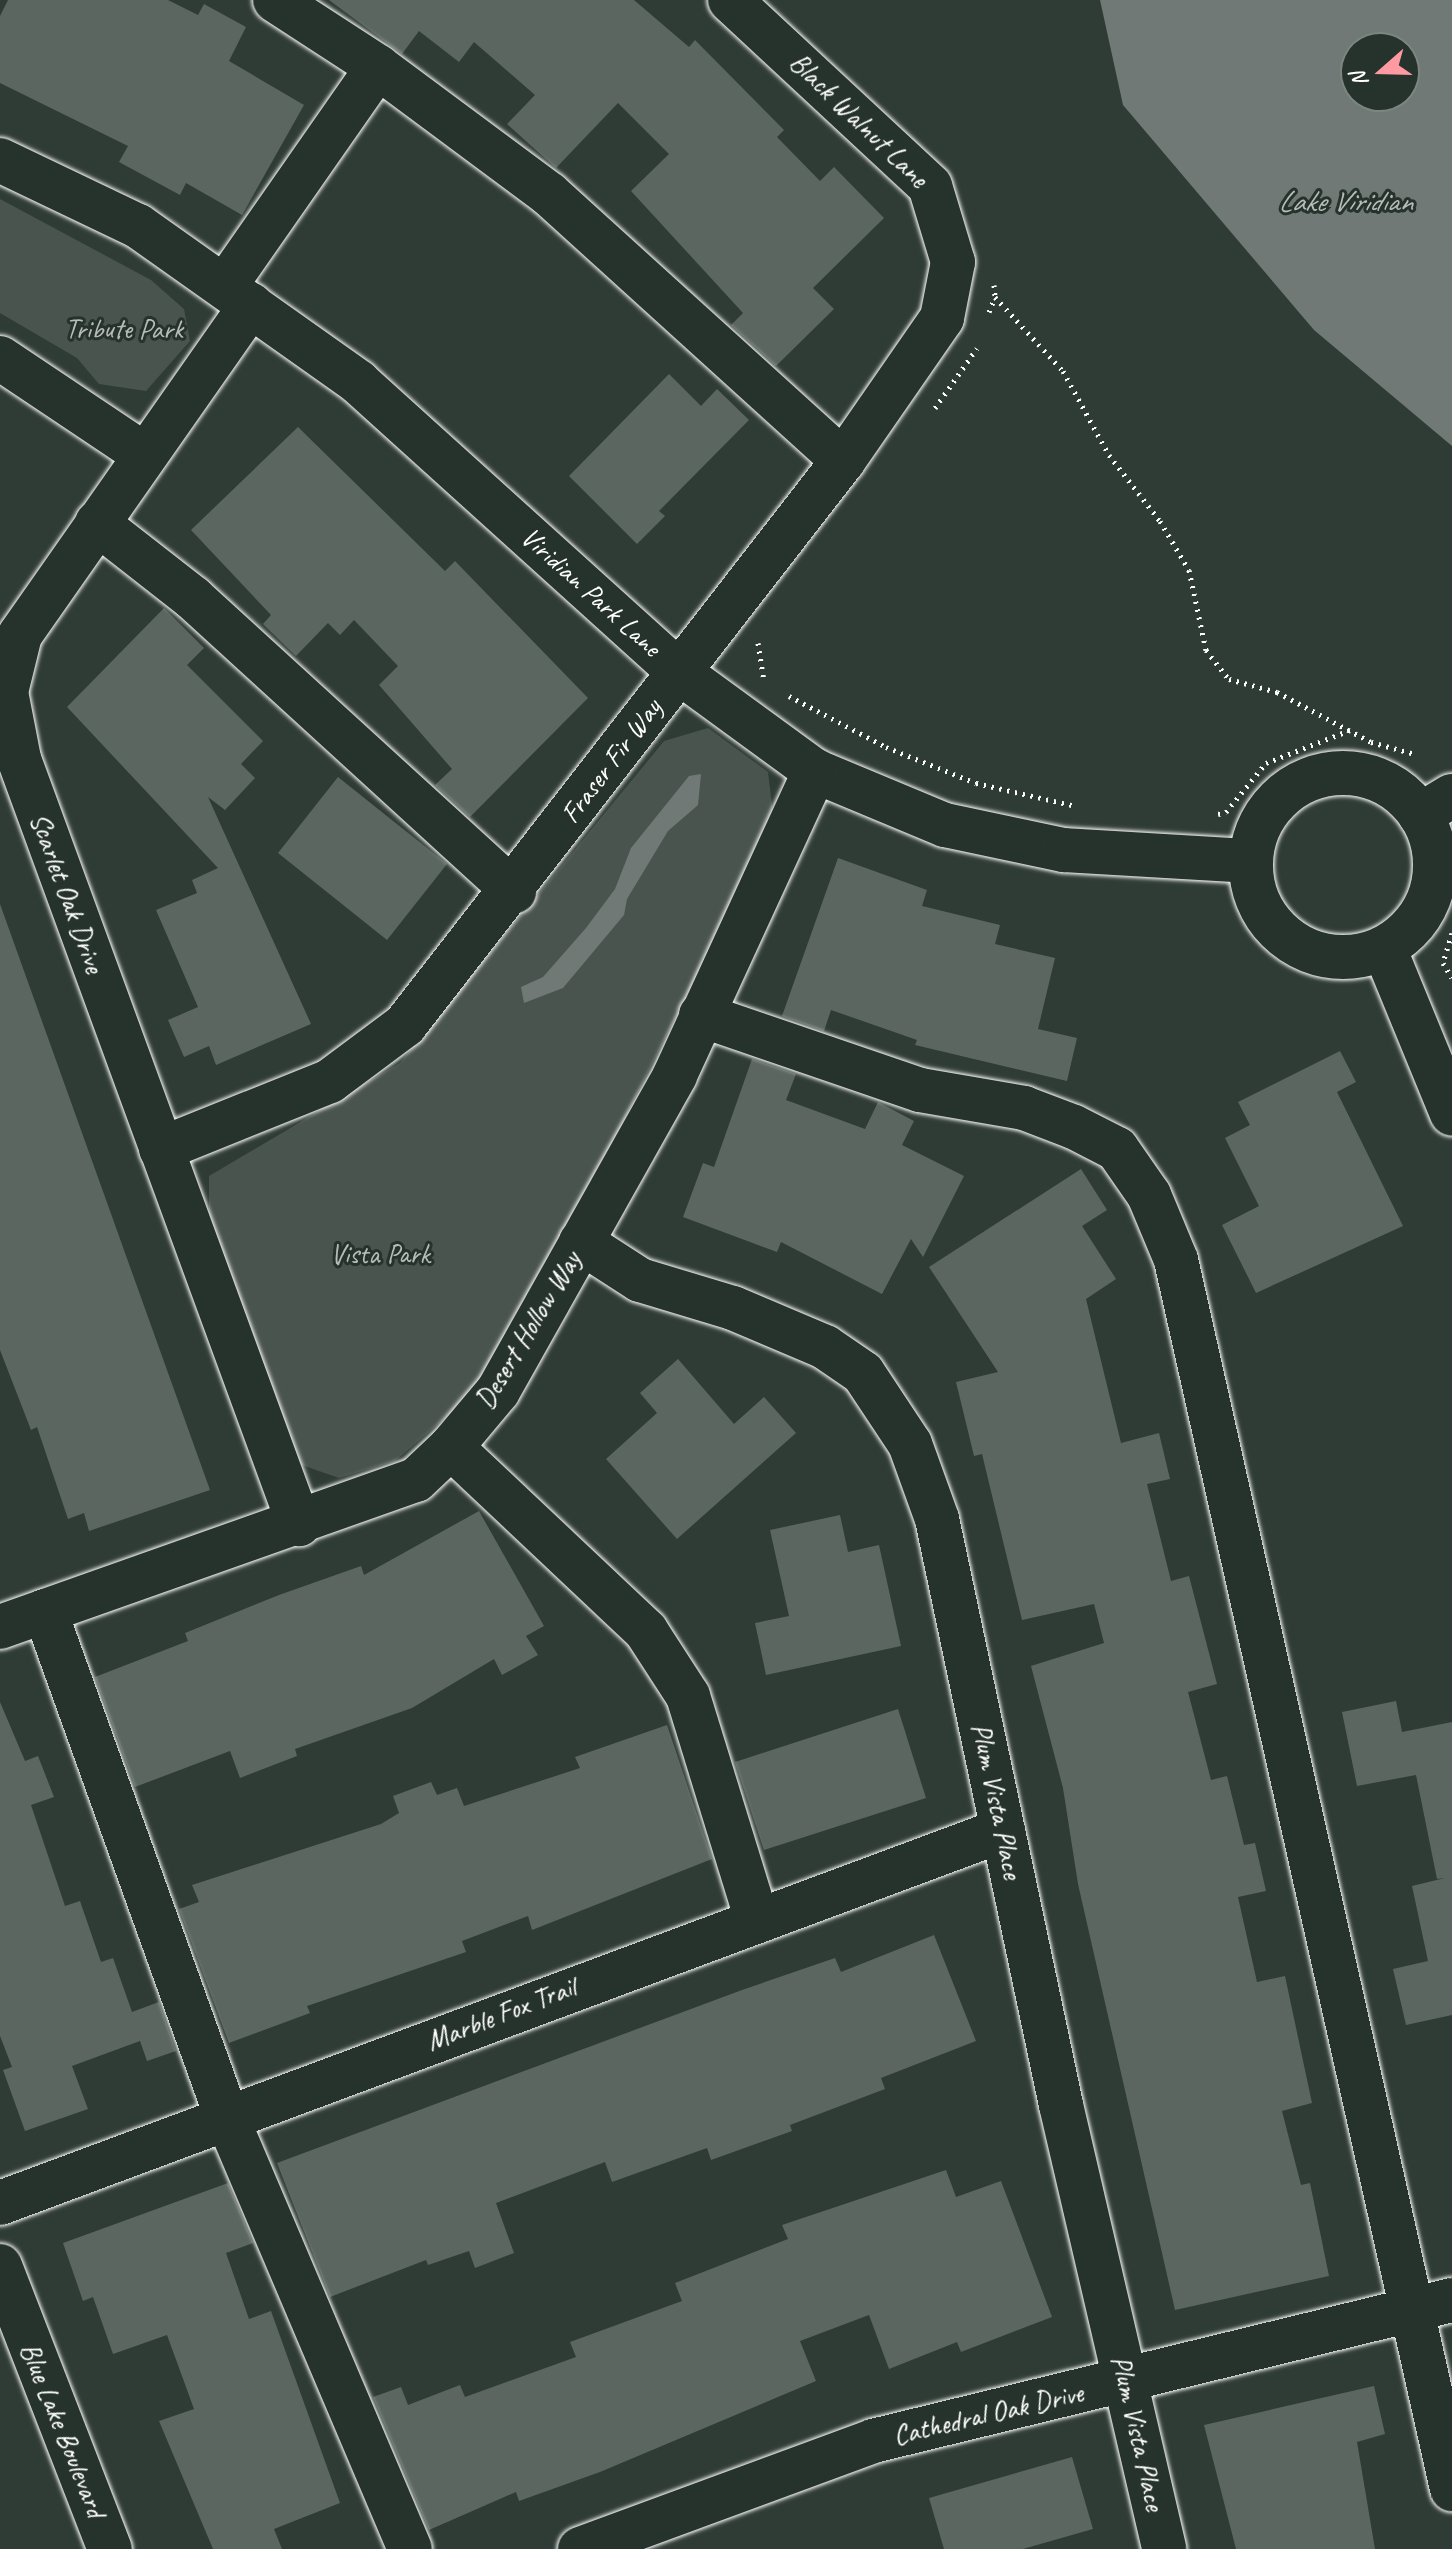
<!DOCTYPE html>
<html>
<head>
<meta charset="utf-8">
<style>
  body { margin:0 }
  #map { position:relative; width:1452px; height:2549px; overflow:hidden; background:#2f3b35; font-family:Caveat,sans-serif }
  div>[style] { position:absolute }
  .green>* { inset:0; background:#4a544f }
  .water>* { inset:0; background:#707975 }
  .building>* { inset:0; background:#5b6661 }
  .path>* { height:5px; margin-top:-2.5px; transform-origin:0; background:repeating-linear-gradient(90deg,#fff 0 2px,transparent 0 8px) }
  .roads { filter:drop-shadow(0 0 2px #fff) drop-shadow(0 0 2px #fff) }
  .minor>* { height:44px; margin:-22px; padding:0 22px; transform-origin:22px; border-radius:22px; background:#26332d }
  .minor>.ring { margin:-22px; padding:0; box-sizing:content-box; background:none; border:44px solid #26332d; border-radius:50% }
  span { translate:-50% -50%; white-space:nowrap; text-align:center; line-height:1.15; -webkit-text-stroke:6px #26332d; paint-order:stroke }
  .street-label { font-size:28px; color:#fff }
  .park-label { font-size:28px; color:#b7bbb9 }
  .water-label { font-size:30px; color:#b8bcba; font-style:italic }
  .north { position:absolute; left:1340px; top:32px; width:80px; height:80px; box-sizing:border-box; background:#26332d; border:2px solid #7d8581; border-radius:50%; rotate:250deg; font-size:22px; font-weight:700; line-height:32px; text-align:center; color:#fff }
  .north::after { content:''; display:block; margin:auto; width:28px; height:36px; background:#ff9aa2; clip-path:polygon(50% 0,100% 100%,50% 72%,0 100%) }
</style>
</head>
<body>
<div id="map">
  <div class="green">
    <i style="clip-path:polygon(0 199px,151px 280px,184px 309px,190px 341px,146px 391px,99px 384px,77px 358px,0 313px)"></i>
    <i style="clip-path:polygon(708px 728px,768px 772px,774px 822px,536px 1294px,475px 1392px,395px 1461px,339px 1478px,296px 1463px,209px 1244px,209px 1176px,400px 1063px,664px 741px)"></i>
  </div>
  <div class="water">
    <i style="clip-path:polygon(evenodd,1100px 0,1452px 0,1452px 446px,1314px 330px,1123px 105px,1100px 0,1404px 48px,1404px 96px,1356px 96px,1356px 48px,1404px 48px)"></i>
    <i style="clip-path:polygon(701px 774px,698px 805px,668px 831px,627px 899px,624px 915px,563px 988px,524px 1003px,521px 987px,543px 977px,586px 928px,615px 889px,631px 848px,689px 776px)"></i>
  </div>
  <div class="building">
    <i style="clip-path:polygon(8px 0,168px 0,198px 15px,204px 4px,246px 27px,229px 61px,304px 105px,242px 215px,186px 183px,180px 195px,119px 162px,128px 146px,0 83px,0 16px)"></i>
    <i style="clip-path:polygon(329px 0,634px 0,689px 47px,695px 40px,784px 130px,777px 137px,820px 181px,834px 167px,884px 218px,813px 288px,834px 309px,776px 366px,731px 325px,743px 313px,631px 191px,669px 154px,618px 103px,556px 168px,507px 124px,535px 95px,474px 42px,459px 62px,419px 31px,402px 54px)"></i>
    <i style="clip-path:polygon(669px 374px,701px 406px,717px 389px,749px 420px,659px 511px,665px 516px,637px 544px,569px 476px)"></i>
    <i style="clip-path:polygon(298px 427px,445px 571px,455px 561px,588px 698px,470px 817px,435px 785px,452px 769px,379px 685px,398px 666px,354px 620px,340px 635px,328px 623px,296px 656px,263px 624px,271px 615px,191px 530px)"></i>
    <i style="clip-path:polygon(164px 608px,204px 648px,187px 665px,263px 741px,241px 764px,255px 778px,225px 810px,208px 797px,311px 1024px,216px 1065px,209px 1046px,184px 1057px,168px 1020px,198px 1007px,156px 910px,197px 893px,192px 880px,218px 868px,67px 707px)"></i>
    <i style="clip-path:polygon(338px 777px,447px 864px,387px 940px,278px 853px)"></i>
    <i style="clip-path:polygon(838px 858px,927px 890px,922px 906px,1000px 925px,995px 944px,1055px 958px,1038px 1029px,1077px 1038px,1067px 1081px,915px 1045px,917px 1040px,831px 1010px,824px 1031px,782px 1016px)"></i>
    <i style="clip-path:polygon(0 904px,210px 1490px,89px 1531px,84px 1513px,68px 1519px,37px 1427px,31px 1430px,0 1350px)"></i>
    <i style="clip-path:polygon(1340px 1051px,1356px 1082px,1337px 1092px,1403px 1226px,1256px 1293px,1222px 1225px,1259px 1206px,1225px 1138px,1250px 1125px,1238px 1102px)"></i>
    <i style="clip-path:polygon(752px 1059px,796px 1074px,786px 1100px,865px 1129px,878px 1102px,914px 1121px,902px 1145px,964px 1176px,923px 1257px,911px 1239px,882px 1294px,781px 1242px,777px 1252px,683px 1217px,703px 1163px,714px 1167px)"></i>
    <i style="clip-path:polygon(1081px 1169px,1107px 1210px,1082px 1226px,1116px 1279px,1086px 1299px,1121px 1443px,1159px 1433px,1170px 1479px,1147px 1484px,1171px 1581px,1189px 1576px,1217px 1684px,1188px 1692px,1211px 1780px,1227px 1776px,1244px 1845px,1255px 1843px,1266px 1891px,1238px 1897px,1257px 1982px,1285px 1976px,1312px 2103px,1282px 2111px,1301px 2185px,1310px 2183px,1329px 2276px,1175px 2310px,1078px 1884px,1063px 1788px,1031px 1666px,1104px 1643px,1094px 1604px,1022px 1620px,982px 1454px,974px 1456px,956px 1382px,998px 1372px,929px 1267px)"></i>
    <i style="clip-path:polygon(678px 1359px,734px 1424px,764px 1397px,796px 1433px,677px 1539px,606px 1459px,657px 1413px,640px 1393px)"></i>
    <i style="clip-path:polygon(479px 1511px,544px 1626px,526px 1636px,538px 1655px,502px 1675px,494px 1659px,412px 1708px,295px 1749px,297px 1756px,240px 1778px,230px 1751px,135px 1787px,95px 1677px,188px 1641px,185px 1633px,279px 1595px,361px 1566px,364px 1575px)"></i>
    <i style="clip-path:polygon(840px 1515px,848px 1552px,879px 1545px,901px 1646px,766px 1675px,755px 1623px,789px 1616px,770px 1530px)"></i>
    <i style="clip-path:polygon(1396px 1701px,1402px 1732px,1452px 1722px,1452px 2015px,1406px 2025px,1393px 1969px,1428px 1961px,1412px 1886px,1445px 1878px,1437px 1879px,1416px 1775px,1357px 1786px,1342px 1712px)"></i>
    <i style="clip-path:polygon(0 1702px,25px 1761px,38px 1756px,54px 1797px,31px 1805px,65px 1906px,80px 1901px,101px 1962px,113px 1958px,132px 2012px,159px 2002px,176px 2051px,147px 2061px,140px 2041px,72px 2066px,88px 2109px,25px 2131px,3px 2070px,12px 2067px,0 2036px)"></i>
    <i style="clip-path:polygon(898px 1709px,926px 1798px,764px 1850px,735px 1762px)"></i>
    <i style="clip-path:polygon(667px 1725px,712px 1859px,532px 1930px,528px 1916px,462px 1941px,466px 1952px,307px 2006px,310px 2013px,229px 2043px,179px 1909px,199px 1902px,192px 1885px,381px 1824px,399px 1813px,393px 1796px,431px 1782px,437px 1795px,457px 1788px,464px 1806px,580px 1768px,575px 1757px)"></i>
    <i style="clip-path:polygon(934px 1935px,976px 2041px,881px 2078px,885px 2089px,790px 2125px,792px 2131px,711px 2160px,707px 2148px,612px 2182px,605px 2162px,496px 2203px,514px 2253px,475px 2268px,469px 2251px,428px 2265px,426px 2260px,330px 2297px,277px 2163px,742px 1990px,835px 1958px,841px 1972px)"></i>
    <i style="clip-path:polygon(946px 2170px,956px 2197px,1001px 2181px,1052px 2317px,961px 2352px,957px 2342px,889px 2369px,869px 2315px,800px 2341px,816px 2381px,600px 2472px,519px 2501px,516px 2492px,429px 2530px,373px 2397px,401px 2387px,408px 2405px,460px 2385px,465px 2397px,576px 2357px,570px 2342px,682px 2301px,675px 2283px,788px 2239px,782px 2225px)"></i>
    <i style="clip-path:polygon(228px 2183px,253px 2243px,226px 2253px,249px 2319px,271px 2311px,340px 2503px,274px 2529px,282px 2549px,213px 2549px,159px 2421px,194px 2409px,167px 2335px,113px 2354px,93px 2297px,83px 2301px,63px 2243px)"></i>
    <i style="clip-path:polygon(1374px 2386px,1385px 2434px,1357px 2442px,1375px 2549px,1236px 2549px,1204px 2425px)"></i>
    <i style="clip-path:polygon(1072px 2457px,1093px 2529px,1023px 2549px,944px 2549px,929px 2498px)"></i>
  </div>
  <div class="path">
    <i style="left:994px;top:285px;width:12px;rotate:85deg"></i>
    <i style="left:995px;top:297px;width:100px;rotate:47.4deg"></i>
    <i style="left:1063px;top:371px;width:96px;rotate:61.3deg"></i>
    <i style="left:1109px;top:455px;width:83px;rotate:52.3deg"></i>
    <i style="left:1160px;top:521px;width:57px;rotate:59.4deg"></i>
    <i style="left:1189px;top:570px;width:82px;rotate:78deg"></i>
    <i style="left:1206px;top:650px;width:37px;rotate:52deg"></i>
    <i style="left:1229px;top:679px;width:50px;rotate:15.2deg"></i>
    <i style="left:1277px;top:692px;width:106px;rotate:28deg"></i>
    <i style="left:1371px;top:742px;width:46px;rotate:15.3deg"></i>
    <i style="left:989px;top:312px;width:16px;rotate:-68deg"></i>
    <i style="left:935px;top:408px;width:73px;rotate:-55deg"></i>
    <i style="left:758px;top:643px;width:36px;rotate:81deg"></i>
    <i style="left:789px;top:696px;width:110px;rotate:27.7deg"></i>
    <i style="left:886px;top:747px;width:97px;rotate:21.8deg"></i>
    <i style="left:976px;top:783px;width:103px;rotate:13deg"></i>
    <i style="left:1218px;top:814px;width:8px;rotate:-14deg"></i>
    <i style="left:1226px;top:812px;width:63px;rotate:-50.8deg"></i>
    <i style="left:1266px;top:763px;width:90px;rotate:-21.4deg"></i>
    <i style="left:1452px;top:933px;width:31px;rotate:107deg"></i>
    <i style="left:1443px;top:963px;width:17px;rotate:59deg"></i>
  </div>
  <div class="roads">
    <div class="minor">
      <i style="left:275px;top:0;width:123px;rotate:33deg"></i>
      <i style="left:378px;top:67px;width:213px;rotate:36.6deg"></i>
      <i style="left:549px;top:194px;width:397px;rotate:42.2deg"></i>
      <i style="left:0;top:160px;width:153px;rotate:25.6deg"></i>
      <i style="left:138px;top:226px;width:270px;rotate:35.3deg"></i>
      <i style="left:358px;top:382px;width:433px;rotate:42.1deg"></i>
      <i style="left:679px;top:672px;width:168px;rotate:36.1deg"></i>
      <i style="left:815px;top:771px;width:141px;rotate:22.6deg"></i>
      <i style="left:945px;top:825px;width:122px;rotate:11.9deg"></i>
      <i style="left:1064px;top:850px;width:187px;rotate:3.4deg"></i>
      <i style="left:225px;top:286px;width:267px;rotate:-55.1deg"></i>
      <i style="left:251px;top:305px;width:403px;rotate:125deg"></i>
      <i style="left:20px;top:635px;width:59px;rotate:103.8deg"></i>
      <i style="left:6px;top:692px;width:68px;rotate:79deg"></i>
      <i style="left:19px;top:759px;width:815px;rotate:69.9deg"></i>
      <i style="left:0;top:358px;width:174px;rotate:33.8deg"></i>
      <i style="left:97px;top:523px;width:122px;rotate:38deg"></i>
      <i style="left:193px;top:598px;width:435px;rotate:42.4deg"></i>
      <i class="ring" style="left:1251px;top:773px;width:140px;height:140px"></i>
      <i style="left:1420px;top:815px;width:37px;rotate:-31deg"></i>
      <i style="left:1384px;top:948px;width:179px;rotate:67.7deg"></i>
      <i style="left:701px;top:1015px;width:231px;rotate:18.9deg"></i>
      <i style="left:920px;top:1090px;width:106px;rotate:9.8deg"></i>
      <i style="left:1024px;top:1108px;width:53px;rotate:20.8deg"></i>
      <i style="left:1074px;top:1127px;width:48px;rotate:27.1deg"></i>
      <i style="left:1117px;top:1149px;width:56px;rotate:55.2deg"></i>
      <i style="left:1149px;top:1195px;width:70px;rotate:67.4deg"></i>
      <i style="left:1176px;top:1260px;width:1260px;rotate:77.34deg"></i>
      <i style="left:161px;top:1149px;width:182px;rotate:-21.9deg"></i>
      <i style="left:330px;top:1081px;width:94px;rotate:-36.7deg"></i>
      <i style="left:405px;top:1025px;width:714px;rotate:-52.17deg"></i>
      <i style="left:843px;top:461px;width:174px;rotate:-55.3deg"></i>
      <i style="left:942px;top:318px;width:57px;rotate:-78.9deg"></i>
      <i style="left:953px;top:262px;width:79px;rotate:-106.8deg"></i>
      <i style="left:930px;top:186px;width:273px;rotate:-137.1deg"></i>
      <i style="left:581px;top:1242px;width:70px;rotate:32.8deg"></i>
      <i style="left:640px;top:1280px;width:97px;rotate:16.8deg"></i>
      <i style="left:733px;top:1308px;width:100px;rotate:23deg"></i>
      <i style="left:825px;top:1347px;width:46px;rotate:34.4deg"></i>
      <i style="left:863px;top:1373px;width:85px;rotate:56.5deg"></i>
      <i style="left:910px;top:1444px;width:80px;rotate:70.2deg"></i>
      <i style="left:937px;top:1519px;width:599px;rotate:78.05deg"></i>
      <i style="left:1061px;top:2105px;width:456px;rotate:76.9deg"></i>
      <i style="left:451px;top:1447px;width:268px;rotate:43.3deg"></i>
      <i style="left:646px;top:1631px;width:77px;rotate:57.1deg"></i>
      <i style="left:688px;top:1696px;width:231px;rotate:72.9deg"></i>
      <i style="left:45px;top:1611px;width:539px;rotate:70.25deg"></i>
      <i style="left:227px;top:2118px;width:468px;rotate:67deg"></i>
      <i style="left:0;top:1627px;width:441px;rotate:-19.5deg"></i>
      <i style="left:416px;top:1480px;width:48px;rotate:-43.3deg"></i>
      <i style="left:451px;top:1447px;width:73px;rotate:-50deg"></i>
      <i style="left:498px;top:1391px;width:362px;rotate:-60.7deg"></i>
      <i style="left:675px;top:1075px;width:335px;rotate:-65.3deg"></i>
      <i style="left:0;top:2203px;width:1070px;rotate:-20.4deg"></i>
      <i style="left:0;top:2266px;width:304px;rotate:68.8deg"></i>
      <i style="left:580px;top:2549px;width:312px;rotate:-20.2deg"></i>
      <i style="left:873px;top:2441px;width:596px;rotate:-13.69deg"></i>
    </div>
  </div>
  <div class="street-label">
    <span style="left:859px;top:120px;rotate:44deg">Black Walnut Lane</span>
    <span style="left:591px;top:592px;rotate:42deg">Viridian Park Lane</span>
    <span style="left:611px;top:761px;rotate:-53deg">Fraser Fir Way</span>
    <span style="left:67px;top:893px;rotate:70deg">Scarlet Oak Drive</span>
    <span style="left:528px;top:1330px;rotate:-59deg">Desert Hollow Way</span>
    <span style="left:997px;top:1801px;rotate:78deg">Plum Vista Place</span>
    <span style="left:501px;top:2014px;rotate:-21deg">Marble Fox Trail</span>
    <span style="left:988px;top:2414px;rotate:-13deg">Cathedral Oak Drive</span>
    <span style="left:63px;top:2430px;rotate:68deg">Blue Lake Boulevard</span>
    <span style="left:1138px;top:2433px;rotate:77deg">Plum Vista Place</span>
  </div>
  <div class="park-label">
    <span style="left:124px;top:329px">Tribute Park</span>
    <span style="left:380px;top:1254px">Vista Park</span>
  </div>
  <div class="water-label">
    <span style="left:1345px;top:201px">Lake Viridian</span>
  </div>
  <div class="north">N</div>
</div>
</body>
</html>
